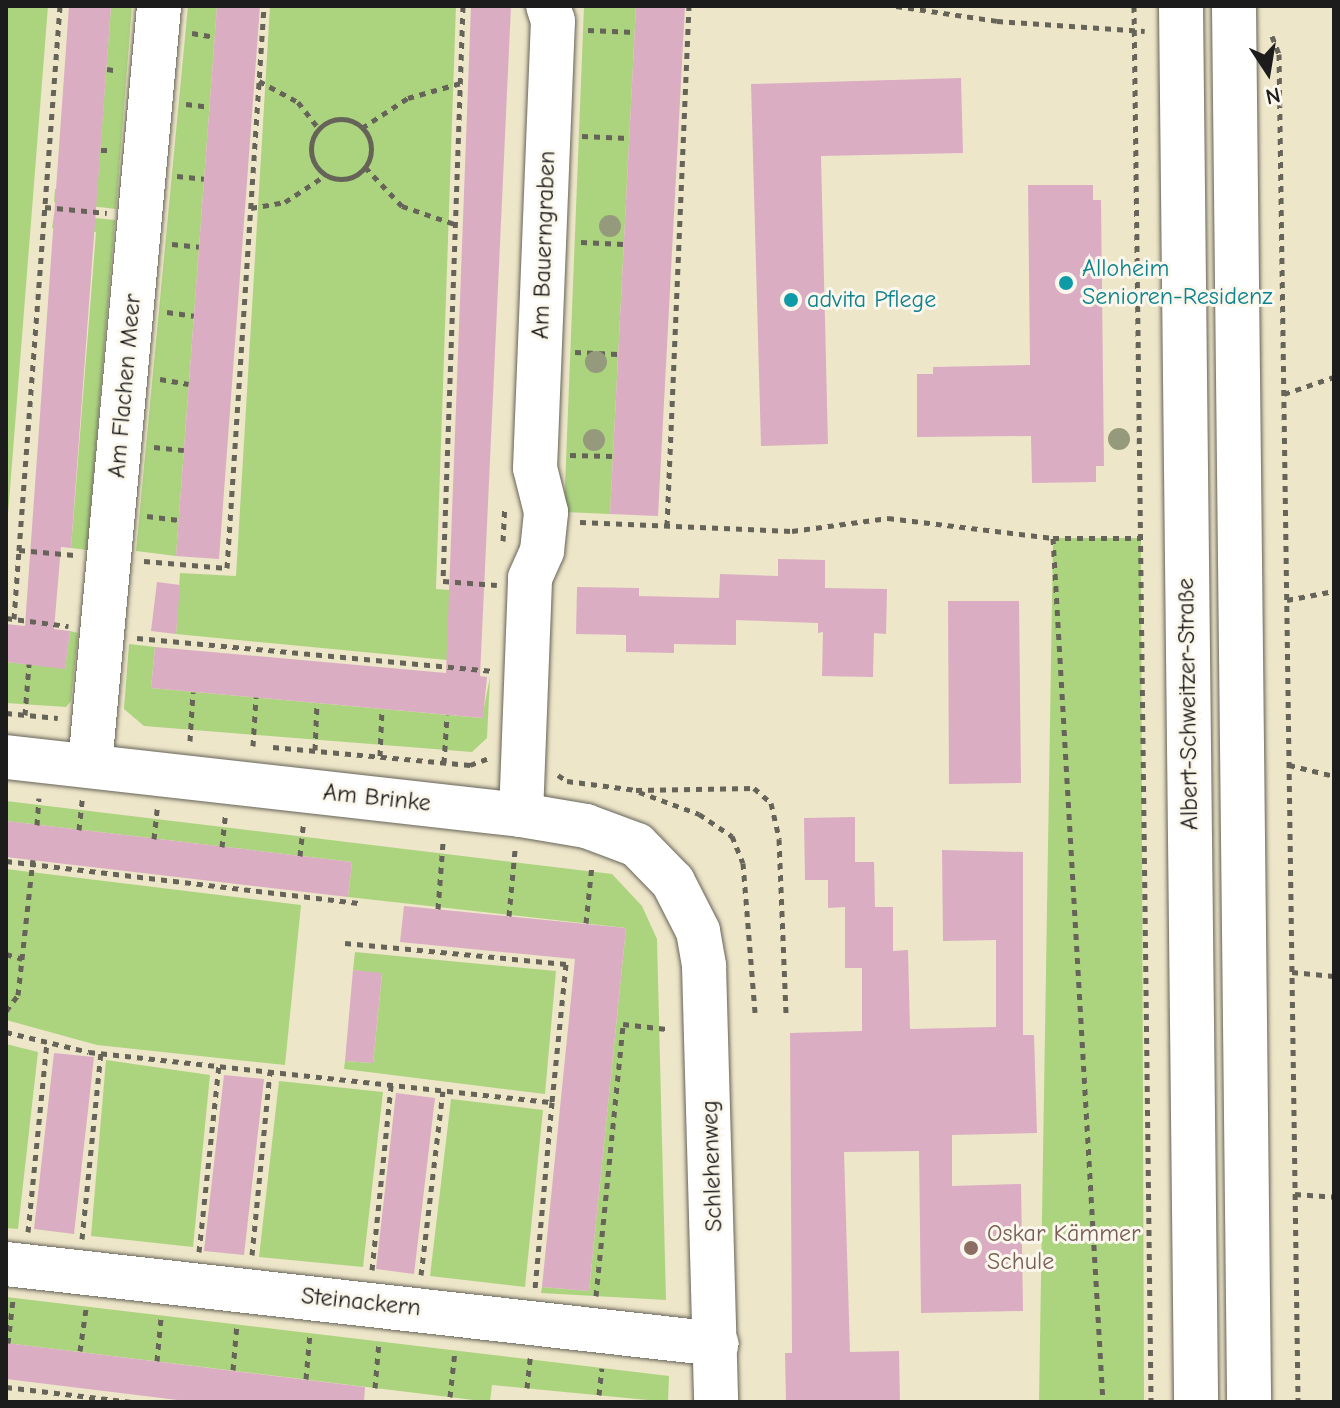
<!DOCTYPE html>
<html>
<head>
<meta charset="utf-8">
<style>
  body { margin:0 }
  #map { position:relative; width:1340px; height:1408px; overflow:hidden; background:#eee6c9; font-family:"Comic Neue",sans-serif }
  div>[style] { position:absolute }
  .green>* { inset:0; background:#acd47f }
  .building>* { inset:0; background:#daadc3 }
  .path>* { height:5px; margin-top:-2.5px; transform-origin:0; background:repeating-linear-gradient(90deg,#666359 0 6px,transparent 0 12px) }
  .path>.ring { margin:-2.5px; padding:0; box-sizing:content-box; background:none; border:5px solid #666359; border-radius:50% }
  .roads { filter:drop-shadow(0 0 2px #666359) drop-shadow(0 0 2px #666359) }
  .minor>* { height:44px; margin:-22px; padding:0 22px; transform-origin:22px; border-radius:22px; background:#fff }
  .trees>* { width:22px; height:22px; margin:-11px; border-radius:50%; background:#969a7d }
  .dots>* { width:22px; height:22px; translate:-50% -50%; box-sizing:border-box; border:4px solid #fbf7ec; border-radius:50% }
  span { translate:-50% -50%; white-space:nowrap; text-align:center; line-height:1.15; -webkit-text-stroke:6px #fbf7ec; paint-order:stroke }
  .street-label { font-size:24px; color:#1c1c1c }
  .culture-label { font-size:24px; color:#0d838f }
  .left { translate:0 -50%; text-align:left }
  .education-label { font-size:24px; color:#785e54 }
  .frame { position:absolute; inset:0; border:8px solid #1c1c1c; pointer-events:none }
  .north { position:absolute; left:1228px; top:32px; width:80px; height:80px; -webkit-text-stroke:6px #fbf7ec; paint-order:stroke; rotate:168deg; font-size:22px; font-weight:700; line-height:32px; text-align:center; color:#1c1c1c }
  .north::after { content:''; display:block; margin:auto; width:28px; height:36px; background:#1c1c1c; clip-path:polygon(50% 0,100% 100%,50% 72%,0 100%) }
</style>
</head>
<body>
<div id="map">
  <div class="green">
    <i style="clip-path:polygon(6px 6px,48px 6px,6px 540px)"></i>
    <i style="clip-path:polygon(111px 6px,132px 6px,116px 209px,54px 202px,55px 189px,97px 191px)"></i>
    <i style="clip-path:polygon(188px 6px,217px 6px,176px 556px,136px 551px)"></i>
    <i style="clip-path:polygon(270px 6px,456px 6px,436px 589px,450px 590px,447px 660px,176px 634px,180px 573px,236px 576px)"></i>
    <i style="clip-path:polygon(584px 6px,636px 6px,610px 514px,564px 512px)"></i>
    <i style="clip-path:polygon(54px 214px,115px 220px,87px 550px,71px 548px,96px 232px,52px 228px)"></i>
    <i style="clip-path:polygon(1053px 538px,1141px 538px,1144px 1402px,1039px 1402px)"></i>
    <i style="clip-path:polygon(70px 631px,78px 633px,71px 701px,66px 707px,6px 703px,6px 662px,65px 668px)"></i>
    <i style="clip-path:polygon(129px 644px,155px 647px,151px 688px,482px 718px,490px 677px,487px 738px,472px 752px,144px 726px,124px 709px)"></i>
    <i style="clip-path:polygon(6px 801px,612px 874px,642px 906px,657px 939px,666px 1300px,541px 1293px,542px 1287px,589px 1291px,626px 928px,348px 897px,352px 862px,6px 821px)"></i>
    <i style="clip-path:polygon(6px 869px,301px 905px,285px 1065px,97px 1045px,6px 1020px)"></i>
    <i style="clip-path:polygon(355px 952px,556px 971px,545px 1094px,344px 1069px,345px 1061px,373px 1063px,382px 974px,353px 970px)"></i>
    <i style="clip-path:polygon(6px 1044px,38px 1052px,18px 1229px,6px 1228px)"></i>
    <i style="clip-path:polygon(106px 1060px,210px 1075px,193px 1247px,91px 1236px)"></i>
    <i style="clip-path:polygon(279px 1081px,383px 1092px,363px 1267px,259px 1257px)"></i>
    <i style="clip-path:polygon(451px 1099px,543px 1110px,525px 1287px,430px 1276px)"></i>
    <i style="clip-path:polygon(6px 1297px,669px 1376px,668px 1402px,492px 1385px,490px 1402px,6px 1343px)"></i>
  </div>
  <div class="building">
    <i style="clip-path:polygon(69px 6px,111px 6px,71px 548px,61px 547px,54px 629px,70px 631px,65px 669px,6px 662px,6px 624px,25px 626px)"></i>
    <i style="clip-path:polygon(217px 6px,260px 6px,219px 559px,176px 556px)"></i>
    <i style="clip-path:polygon(471px 6px,511px 6px,480px 676px,487px 677px,483px 718px,151px 688px,155px 647px,446px 673px)"></i>
    <i style="clip-path:polygon(636px 6px,685px 6px,658px 516px,610px 514px)"></i>
    <i style="clip-path:polygon(961px 78px,963px 153px,821px 156px,828px 444px,761px 446px,751px 84px)"></i>
    <i style="clip-path:polygon(1028px 185px,1093px 185px,1093px 200px,1101px 200px,1104px 466px,1096px 466px,1096px 482px,1032px 483px,1031px 436px,917px 437px,917px 374px,933px 374px,933px 367px,1030px 365px)"></i>
    <i style="clip-path:polygon(778px 559px,825px 560px,825px 588px,887px 589px,886px 634px,874px 633px,873px 677px,822px 676px,823px 632px,818px 633px,818px 623px,736px 620px,736px 645px,674px 644px,674px 653px,626px 652px,626px 635px,576px 634px,577px 587px,639px 588px,639px 596px,719px 598px,720px 574px,778px 576px)"></i>
    <i style="clip-path:polygon(157px 582px,180px 585px,176px 634px,151px 631px)"></i>
    <i style="clip-path:polygon(948px 601px,1019px 601px,1021px 783px,949px 784px)"></i>
    <i style="clip-path:polygon(855px 817px,855px 862px,874px 862px,875px 907px,893px 907px,893px 951px,908px 950px,910px 1029px,996px 1027px,996px 940px,943px 941px,942px 850px,1023px 852px,1023px 1035px,1034px 1035px,1037px 1133px,952px 1135px,952px 1186px,1021px 1184px,1023px 1311px,921px 1313px,919px 1151px,844px 1152px,850px 1352px,899px 1351px,900px 1402px,786px 1402px,785px 1353px,792px 1353px,790px 1033px,862px 1031px,862px 968px,845px 968px,845px 907px,828px 908px,828px 880px,805px 880px,804px 818px)"></i>
    <i style="clip-path:polygon(6px 821px,352px 862px,348px 897px,6px 857px)"></i>
    <i style="clip-path:polygon(404px 906px,626px 928px,589px 1291px,542px 1287px,575px 959px,400px 942px)"></i>
    <i style="clip-path:polygon(353px 970px,382px 973px,373px 1063px,345px 1061px)"></i>
    <i style="clip-path:polygon(54px 1053px,94px 1057px,74px 1234px,34px 1229px)"></i>
    <i style="clip-path:polygon(224px 1075px,264px 1079px,244px 1255px,204px 1251px)"></i>
    <i style="clip-path:polygon(396px 1093px,435px 1098px,414px 1274px,376px 1269px)"></i>
    <i style="clip-path:polygon(6px 1343px,365px 1387px,364px 1402px,194px 1402px,6px 1379px)"></i>
  </div>
  <div class="path">
    <i style="left:60px;top:6px;width:546px;rotate:94.31deg"></i>
    <i style="left:19px;top:550px;width:56px;rotate:5.1deg"></i>
    <i style="left:463px;top:6px;width:575px;rotate:91.99deg"></i>
    <i style="left:443px;top:581px;width:54px;rotate:4.2deg"></i>
    <i style="left:896px;top:6px;width:102px;rotate:8.4deg"></i>
    <i style="left:997px;top:21px;width:148px;rotate:3.9deg"></i>
    <i style="left:1134px;top:6px;width:1396px;rotate:89.3deg"></i>
    <i style="left:588px;top:30px;width:47px;rotate:2.4deg"></i>
    <i style="left:192px;top:33px;width:22px;rotate:10deg"></i>
    <i style="left:1272px;top:36px;width:19px;rotate:69deg"></i>
    <i style="left:1279px;top:54px;width:1348px;rotate:89.19deg"></i>
    <i style="left:107px;top:69px;width:12px;rotate:9deg"></i>
    <i style="left:259px;top:81px;width:44px;rotate:28.3deg"></i>
    <i style="left:298px;top:102px;width:34px;rotate:52deg"></i>
    <i style="left:186px;top:104px;width:23px;rotate:7deg"></i>
    <i class="ring" style="left:311px;top:119px;width:55px;height:55px"></i>
    <i style="left:362px;top:128px;width:55px;rotate:-33.1deg"></i>
    <i style="left:408px;top:98px;width:55px;rotate:-15.8deg"></i>
    <i style="left:582px;top:136px;width:47px;rotate:2.4deg"></i>
    <i style="left:101px;top:150px;width:11px"></i>
    <i style="left:365px;top:167px;width:54px;rotate:46.5deg"></i>
    <i style="left:402px;top:206px;width:56px;rotate:18.8deg"></i>
    <i style="left:177px;top:176px;width:27px;rotate:6deg"></i>
    <i style="left:45px;top:207px;width:62px;rotate:5.5deg"></i>
    <i style="left:251px;top:208px;width:35px;rotate:-10deg"></i>
    <i style="left:285px;top:202px;width:49px;rotate:-33.4deg"></i>
    <i style="left:581px;top:242px;width:43px;rotate:2.7deg"></i>
    <i style="left:172px;top:244px;width:27px;rotate:6deg"></i>
    <i style="left:167px;top:312px;width:27px;rotate:8deg"></i>
    <i style="left:575px;top:352px;width:43px;rotate:2.7deg"></i>
    <i style="left:160px;top:379px;width:29px;rotate:10deg"></i>
    <i style="left:1284px;top:394px;width:53px;rotate:-18.8deg"></i>
    <i style="left:154px;top:447px;width:30px;rotate:6deg"></i>
    <i style="left:570px;top:455px;width:43px;rotate:1.3deg"></i>
    <i style="left:147px;top:516px;width:32px;rotate:7deg"></i>
    <i style="left:580px;top:522px;width:212px;rotate:2.4deg"></i>
    <i style="left:792px;top:531px;width:97px;rotate:-7.7deg"></i>
    <i style="left:888px;top:518px;width:166px;rotate:6.9deg"></i>
    <i style="left:1053px;top:538px;width:88px"></i>
    <i style="left:667px;top:526px;width:520px;rotate:-87.58deg"></i>
    <i style="left:1053px;top:538px;width:865px;rotate:86.69deg"></i>
    <i style="left:503px;top:541px;width:34px;rotate:-87deg"></i>
    <i style="left:144px;top:561px;width:83px;rotate:4.8deg"></i>
    <i style="left:227px;top:568px;width:563px;rotate:-86.23deg"></i>
    <i style="left:1287px;top:600px;width:48px;rotate:-10.8deg"></i>
    <i style="left:6px;top:618px;width:63px;rotate:7.4deg"></i>
    <i style="left:14px;top:619px;width:69px;rotate:-85.9deg"></i>
    <i style="left:137px;top:638px;width:358px;rotate:5.3deg"></i>
    <i style="left:6px;top:713px;width:52px;rotate:5.5deg"></i>
    <i style="left:25px;top:715px;width:51px;rotate:-85.5deg"></i>
    <i style="left:190px;top:741px;width:49px;rotate:-86.5deg"></i>
    <i style="left:253px;top:746px;width:49px;rotate:-86.5deg"></i>
    <i style="left:273px;top:747px;width:198px;rotate:5.2deg"></i>
    <i style="left:470px;top:765px;width:20px;rotate:-20deg"></i>
    <i style="left:315px;top:750px;width:47px;rotate:-87.6deg"></i>
    <i style="left:380px;top:756px;width:47px;rotate:-87.6deg"></i>
    <i style="left:444px;top:763px;width:48px;rotate:-86.4deg"></i>
    <i style="left:1289px;top:765px;width:46px;rotate:13.7deg"></i>
    <i style="left:558px;top:775px;width:11px;rotate:34deg"></i>
    <i style="left:567px;top:781px;width:70px;rotate:7.4deg"></i>
    <i style="left:636px;top:790px;width:118px;rotate:-1deg"></i>
    <i style="left:754px;top:788px;width:23px;rotate:41deg"></i>
    <i style="left:771px;top:803px;width:37px;rotate:77deg"></i>
    <i style="left:779px;top:839px;width:174px;rotate:87.7deg"></i>
    <i style="left:639px;top:792px;width:64px;rotate:20.1deg"></i>
    <i style="left:699px;top:814px;width:40px;rotate:34deg"></i>
    <i style="left:732px;top:836px;width:29px;rotate:68deg"></i>
    <i style="left:743px;top:863px;width:150px;rotate:85.4deg"></i>
    <i style="left:37px;top:825px;width:27px;rotate:-86deg"></i>
    <i style="left:79px;top:830px;width:31px;rotate:-84deg"></i>
    <i style="left:154px;top:839px;width:31px;rotate:-84deg"></i>
    <i style="left:222px;top:847px;width:31px;rotate:-84deg"></i>
    <i style="left:300px;top:856px;width:31px;rotate:-84deg"></i>
    <i style="left:6px;top:861px;width:355px;rotate:6.8deg"></i>
    <i style="left:438px;top:909px;width:67px;rotate:-85.7deg"></i>
    <i style="left:509px;top:916px;width:66px;rotate:-84.8deg"></i>
    <i style="left:586px;top:923px;width:58px;rotate:-84.1deg"></i>
    <i style="left:345px;top:943px;width:222px;rotate:5.4deg"></i>
    <i style="left:566px;top:964px;width:139px;rotate:95.8deg"></i>
    <i style="left:6px;top:954px;width:17px;rotate:17deg"></i>
    <i style="left:1292px;top:972px;width:42px;rotate:5.4deg"></i>
    <i style="left:6px;top:1011px;width:20px;rotate:-53deg"></i>
    <i style="left:18px;top:995px;width:136px;rotate:-83.7deg"></i>
    <i style="left:6px;top:1032px;width:85px;rotate:13.5deg"></i>
    <i style="left:89px;top:1052px;width:466px;rotate:6.2deg"></i>
    <i style="left:552px;top:1102px;width:187px;rotate:95.2deg"></i>
    <i style="left:1295px;top:1194px;width:39px;rotate:4deg"></i>
    <i style="left:28px;top:1232px;width:191px;rotate:-84.3deg"></i>
    <i style="left:82px;top:1239px;width:187px;rotate:-84.2deg"></i>
    <i style="left:199px;top:1252px;width:187px;rotate:-83.9deg"></i>
    <i style="left:252px;top:1255px;width:184px;rotate:-84.4deg"></i>
    <i style="left:372px;top:1270px;width:186px;rotate:-84.1deg"></i>
    <i style="left:421px;top:1275px;width:185px;rotate:-83.2deg"></i>
    <i style="left:596px;top:1296px;width:273px;rotate:-84.3deg"></i>
    <i style="left:623px;top:1024px;width:44px;rotate:6.5deg"></i>
    <i style="left:8px;top:1343px;width:43px;rotate:-83.4deg"></i>
    <i style="left:80px;top:1351px;width:42px;rotate:-81.9deg"></i>
    <i style="left:157px;top:1361px;width:43px;rotate:-84.7deg"></i>
    <i style="left:233px;top:1370px;width:47px;rotate:-85.1deg"></i>
    <i style="left:306px;top:1379px;width:46px;rotate:-85deg"></i>
    <i style="left:6px;top:1387px;width:127px;rotate:6.8deg"></i>
    <i style="left:375px;top:1388px;width:47px;rotate:-85.1deg"></i>
    <i style="left:527px;top:1388px;width:31px;rotate:-84deg"></i>
    <i style="left:599px;top:1395px;width:27px;rotate:-84deg"></i>
    <i style="left:450px;top:1397px;width:47px;rotate:-83.9deg"></i>
  </div>
  <div class="roads">
    <div class="minor">
      <i style="left:1181px;top:6px;width:1396px;rotate:89.38deg"></i>
      <i style="left:1234px;top:6px;width:1396px;rotate:89.38deg"></i>
      <i style="left:6px;top:757px;width:518px;rotate:6.43deg"></i>
      <i style="left:521px;top:815px;width:66px;rotate:9.6deg"></i>
      <i style="left:586px;top:826px;width:54px;rotate:20.4deg"></i>
      <i style="left:637px;top:845px;width:52px;rotate:45.8deg"></i>
      <i style="left:673px;top:882px;width:55px;rotate:63deg"></i>
      <i style="left:698px;top:931px;width:36px;rotate:80deg"></i>
      <i style="left:704px;top:966px;width:436px;rotate:88.4deg"></i>
      <i style="left:90px;top:766px;width:763px;rotate:-84.81deg"></i>
      <i style="left:521px;top:815px;width:237px;rotate:-87.8deg"></i>
      <i style="left:530px;top:578px;width:30px;rotate:-66deg"></i>
      <i style="left:542px;top:551px;width:39px;rotate:-84deg"></i>
      <i style="left:546px;top:512px;width:45px;rotate:-104deg"></i>
      <i style="left:535px;top:468px;width:447px;rotate:-87.7deg"></i>
      <i style="left:553px;top:21px;width:16px;rotate:-108deg"></i>
      <i style="left:6px;top:1264px;width:715px;rotate:6.42deg"></i>
    </div>
  </div>
  <div class="trees">
    <i style="left:610px;top:226px"></i>
    <i style="left:596px;top:362px"></i>
    <i style="left:1119px;top:439px"></i>
    <i style="left:594px;top:440px"></i>
  </div>
  <div class="dots">
    <i style="left:1066px;top:283px;background:#0f9aa8"></i>
    <i style="left:791px;top:300px;background:#0f9aa8"></i>
    <i style="left:971px;top:1248px;background:#8d6e63"></i>
  </div>
  <div class="street-label">
    <span style="left:544px;top:245px;rotate:-88deg">Am Bauerngraben</span>
    <span style="left:125px;top:386px;rotate:-85deg">Am Flachen Meer</span>
    <span style="left:1188px;top:704px;rotate:-91deg">Albert-Schweitzer-Straße</span>
    <span style="left:377px;top:798px;rotate:6deg">Am Brinke</span>
    <span style="left:712px;top:1166px;rotate:-92deg">Schlehenweg</span>
    <span style="left:361px;top:1302px;rotate:6deg">Steinackern</span>
  </div>
  <div class="culture-label">
    <span class="left" style="left:1082px;top:283px">Alloheim<br>Senioren-Residenz</span>
    <span class="left" style="left:807px;top:300px">advita Pflege</span>
  </div>
  <div class="education-label">
    <span class="left" style="left:987px;top:1248px">Oskar Kämmer<br>Schule</span>
  </div>
  <div class="frame"></div>
  <div class="north">N</div>
</div>
</body>
</html>
